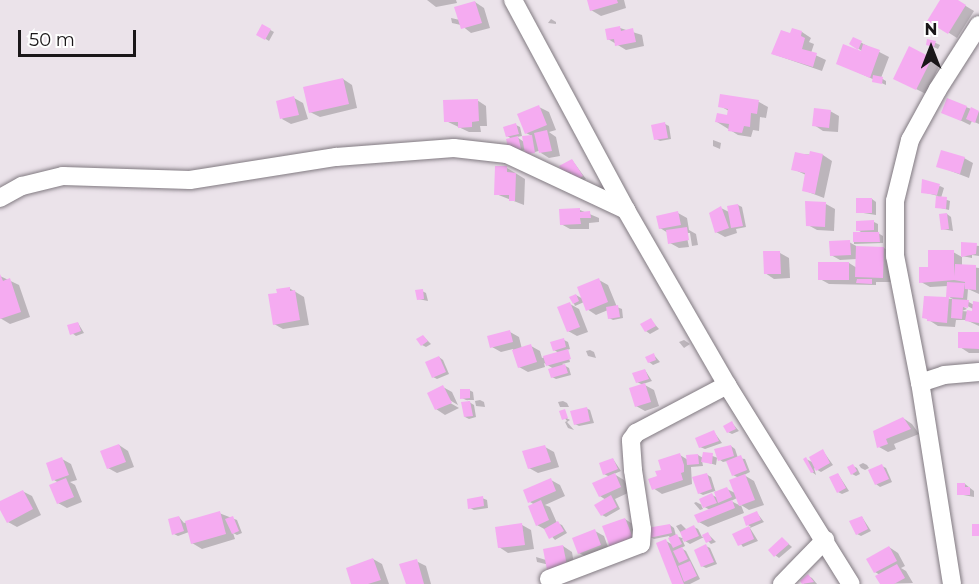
<!DOCTYPE html>
<html>
<head>
<meta charset="utf-8">
<style>
  body { margin:0 }
  #map { position:relative; width:979px; height:584px; overflow:hidden; background:#ebe3ea; font-family:Montserrat,sans-serif }
  div>[style] { position:absolute }
  .shadow>* { inset:0; background:#0003 }
  .building>* { inset:0; background:#f5abf1 }
  .roads { filter:drop-shadow(0 0 2px #817a81) drop-shadow(0 0 2px #817a81) }
  .minor>* { height:18px; margin:-9px; padding:0 9px; transform-origin:9px; border-radius:9px; background:#fff }
  span { translate:-50% -50%; white-space:nowrap; text-align:center; line-height:1.15; -webkit-text-stroke:4.5px #fff; paint-order:stroke }
  .north { position:absolute; left:901px; top:18px; width:60px; height:60px; -webkit-text-stroke:4px #fff; paint-order:stroke; rotate:0deg; font-size:16px; font-weight:700; line-height:24px; text-align:center; color:#1a1719 }
  .north::after { content:''; display:block; margin:auto; width:21px; height:27px; background:#1a1719; clip-path:polygon(50% 0,100% 100%,50% 72%,0 100%) }
  .scale { position:absolute; left:18px; top:30px; width:118px; height:27px; box-sizing:border-box; border:3px solid #1a1719; border-top:0; padding-left:8px; font-size:18px; line-height:21px; white-space:nowrap; color:#1a1719; -webkit-text-stroke:4px #fff; paint-order:stroke }
</style>
</head>
<body>
<div id="map">
  <div class="shadow">
    <i style="clip-path:polygon(427px 0,456px 0,457px 3px,436px 7px)"></i>
    <i style="clip-path:polygon(588px 0,624px 0,626px 8px,601px 16px,591px 10px)"></i>
    <i style="clip-path:polygon(942px 0,956px 0,974px 11px,957px 38px,929px 20px)"></i>
    <i style="clip-path:polygon(475px 2px,484px 8px,490px 28px,471px 33px,461px 25px,452px 23px,451px 18px,460px 20px)"></i>
    <i style="clip-path:polygon(551px 19px,556px 22px,556px 24px,548px 23px)"></i>
    <i style="clip-path:polygon(263px 26px,274px 32px,269px 41px,258px 34px)"></i>
    <i style="clip-path:polygon(620px 28px,642px 35px,644px 46px,626px 50px,608px 39px)"></i>
    <i style="clip-path:polygon(802px 32px,811px 38px,809px 42px,814px 44px,811px 53px,826px 60px,822px 71px,773px 54px,791px 35px)"></i>
    <i style="clip-path:polygon(854px 39px,889px 57px,881px 78px,886px 81px,886px 85px,837px 63px,861px 53px,862px 51px,851px 44px)"></i>
    <i style="clip-path:polygon(929px 40px,940px 45px,938px 49px,927px 44px)"></i>
    <i style="clip-path:polygon(932px 59px,940px 64px,926px 94px,904px 83px)"></i>
    <i style="clip-path:polygon(343px 79px,352px 85px,357px 108px,320px 117px,310px 112px)"></i>
    <i style="clip-path:polygon(721px 96px,759px 102px,768px 107px,766px 118px,760px 117px,759px 131px,753px 130px,751px 137px,738px 135px,717px 122px,729px 116px,729px 111px,720px 106px)"></i>
    <i style="clip-path:polygon(294px 98px,303px 103px,308px 119px,291px 124px,282px 119px)"></i>
    <i style="clip-path:polygon(477px 100px,486px 106px,487px 126px,480px 126px,481px 132px,469px 132px,446px 121px)"></i>
    <i style="clip-path:polygon(539px 107px,549px 112px,556px 130px,549px 132px,556px 137px,560px 156px,549px 158px,541px 153px,542px 150px,528px 154px,526px 150px,514px 152px,512px 139px,507px 136px,516px 125px,520px 127px,522px 136px,517px 137px,524px 142px,524px 138px,532px 136px,526px 133px)"></i>
    <i style="clip-path:polygon(966px 107px,979px 112px,979px 124px,972px 121px,970px 125px,943px 112px)"></i>
    <i style="clip-path:polygon(830px 111px,839px 116px,838px 132px,823px 131px,814px 125px)"></i>
    <i style="clip-path:polygon(665px 124px,669px 126px,671px 139px,660px 141px,656px 139px)"></i>
    <i style="clip-path:polygon(713px 140px,721px 143px,720px 149px,713px 146px)"></i>
    <i style="clip-path:polygon(796px 154px,823px 155px,832px 161px,824px 198px,803px 190px,806px 175px,793px 169px)"></i>
    <i style="clip-path:polygon(964px 158px,973px 163px,969px 178px,938px 166px)"></i>
    <i style="clip-path:polygon(572px 160px,586px 179px,580px 182px,566px 174px)"></i>
    <i style="clip-path:polygon(507px 168px,525px 179px,524px 205px,496px 194px)"></i>
    <i style="clip-path:polygon(940px 186px,944px 188px,941px 198px,950px 201px,949px 210px,937px 207px,938px 196px,923px 192px)"></i>
    <i style="clip-path:polygon(872px 199px,876px 202px,876px 215px,857px 212px)"></i>
    <i style="clip-path:polygon(826px 204px,835px 209px,834px 231px,817px 230px,808px 225px)"></i>
    <i style="clip-path:polygon(738px 205px,742px 207px,746px 227px,736px 229px,737px 233px,725px 237px,716px 232px,721px 208px,729px 212px)"></i>
    <i style="clip-path:polygon(580px 210px,599px 218px,599px 222px,589px 223px,589px 229px,570px 229px,561px 224px)"></i>
    <i style="clip-path:polygon(678px 213px,687px 218px,689px 230px,696px 234px,698px 245px,692px 246px,690px 233px,686px 233px,689px 247px,679px 248px,670px 243px,668px 233px,660px 228px)"></i>
    <i style="clip-path:polygon(947px 214px,951px 217px,953px 231px,942px 229px)"></i>
    <i style="clip-path:polygon(874px 222px,878px 224px,878px 233px,883px 236px,883px 243px,854px 244px,854px 234px,864px 234px,858px 230px)"></i>
    <i style="clip-path:polygon(849px 242px,858px 247px,884px 248px,893px 254px,892px 282px,876px 282px,876px 285px,829px 284px,820px 279px,820px 263px,849px 263px,857px 268px,857px 259px,840px 260px,831px 255px)"></i>
    <i style="clip-path:polygon(evenodd,963px 244px,979px 246px,979px 256px,972px 255px,972px 258px,962px 256px,962px 266px,979px 268px,979px 294px,968px 289px,967px 301px,974px 305px,979px 303px,979px 326px,966px 320px,956px 320px,955px 327px,938px 326px,924px 317px,925px 297px,953px 299px,947px 296px,948px 286px,930px 287px,921px 282px,930px 268px,953px 252px,962px 257px,963px 244px,962px 303px,973px 309px,973px 312px,962px 311px,967px 309px,961px 305px,962px 303px)"></i>
    <i style="clip-path:polygon(780px 253px,789px 258px,790px 278px,774px 279px,765px 273px)"></i>
    <i style="clip-path:polygon(0 276px,19px 285px,30px 317px,10px 324px,0 318px)"></i>
    <i style="clip-path:polygon(599px 280px,608px 285px,617px 307px,622px 309px,623px 318px,613px 320px,609px 318px,608px 310px,596px 315px,587px 309px,584px 302px,575px 306px,571px 297px,576px 295px,583px 299px)"></i>
    <i style="clip-path:polygon(289px 288px,304px 297px,309px 325px,283px 329px,274px 324px,279px 294px)"></i>
    <i style="clip-path:polygon(422px 291px,426px 293px,428px 301px,418px 299px)"></i>
    <i style="clip-path:polygon(570px 304px,579px 309px,588px 332px,577px 336px,568px 331px)"></i>
    <i style="clip-path:polygon(651px 320px,659px 329px,650px 334px,646px 331px)"></i>
    <i style="clip-path:polygon(78px 323px,84px 333px,76px 336px,72px 333px)"></i>
    <i style="clip-path:polygon(510px 332px,519px 337px,522px 349px,531px 346px,540px 351px,542px 358px,559px 353px,554px 350px,564px 340px,568px 342px,570px 349px,567px 350px,570px 362px,562px 364px,569px 368px,571px 375px,556px 379px,552px 377px,554px 369px,544px 363px,545px 367px,528px 372px,519px 367px,513px 349px,501px 352px,492px 347px)"></i>
    <i style="clip-path:polygon(979px 334px,979px 353px,969px 353px,960px 347px)"></i>
    <i style="clip-path:polygon(423px 336px,431px 344px,426px 347px,422px 345px)"></i>
    <i style="clip-path:polygon(684px 340px,690px 344px,684px 348px,679px 342px)"></i>
    <i style="clip-path:polygon(590px 350px,594px 352px,596px 358px,588px 356px,586px 351px)"></i>
    <i style="clip-path:polygon(654px 355px,660px 362px,653px 365px,649px 362px)"></i>
    <i style="clip-path:polygon(439px 357px,443px 360px,449px 374px,437px 379px,433px 377px)"></i>
    <i style="clip-path:polygon(645px 370px,652px 381px,643px 384px,654px 390px,659px 406px,645px 411px,636px 406px,643px 385px,637px 382px)"></i>
    <i style="clip-path:polygon(443px 387px,452px 392px,458px 405px,446px 398px,445px 400px,459px 408px,445px 415px,436px 409px)"></i>
    <i style="clip-path:polygon(469px 390px,473px 392px,474px 400px,466px 400px,474px 405px,476px 417px,469px 419px,465px 417px,470px 402px,462px 398px)"></i>
    <i style="clip-path:polygon(480px 400px,484px 402px,485px 407px,476px 406px,475px 401px)"></i>
    <i style="clip-path:polygon(563px 401px,567px 403px,569px 407px,560px 407px,558px 402px)"></i>
    <i style="clip-path:polygon(586px 408px,590px 410px,594px 423px,579px 426px,575px 424px)"></i>
    <i style="clip-path:polygon(563px 416px,570px 420px,567px 422px,574px 430px,568px 428px,565px 422px,567px 421px)"></i>
    <i style="clip-path:polygon(903px 418px,912px 424px,919px 434px,894px 444px,896px 449px,888px 452px,879px 447px,874px 432px)"></i>
    <i style="clip-path:polygon(732px 423px,739px 431px,732px 434px,728px 432px)"></i>
    <i style="clip-path:polygon(714px 432px,722px 443px,705px 449px,700px 447px)"></i>
    <i style="clip-path:polygon(119px 445px,128px 451px,134px 467px,117px 473px,108px 468px)"></i>
    <i style="clip-path:polygon(evenodd,731px 446px,735px 449px,738px 458px,745px 459px,750px 472px,744px 475px,754px 481px,764px 505px,749px 510px,741px 505px,744px 513px,708px 527px,699px 522px,710px 510px,701px 505px,703px 509px,700px 510px,694px 503px,696px 502px,704px 506px,712px 495px,718px 498px,715px 491px,703px 495px,699px 493px,706px 474px,711px 477px,716px 493px,727px 489px,735px 493px,739px 478px,733px 475px,727px 461px,723px 462px,717px 458px,716px 465px,702px 461px,703px 466px,691px 467px,692px 484px,662px 494px,653px 488px,663px 471px,680px 455px,688px 460px,698px 455px,703px 458px,704px 453px,718px 458px,731px 446px,737px 498px,741px 506px,731px 501px,737px 498px)"></i>
    <i style="clip-path:polygon(545px 447px,554px 452px,559px 467px,538px 473px,529px 468px)"></i>
    <i style="clip-path:polygon(823px 451px,833px 465px,821px 472px,814px 468px,816px 475px,812px 472px,806px 459px,814px 463px)"></i>
    <i style="clip-path:polygon(62px 459px,71px 464px,77px 480px,70px 482px,75px 485px,82px 502px,67px 508px,58px 503px,59px 483px,54px 480px)"></i>
    <i style="clip-path:polygon(613px 459px,621px 471px,614px 474px,624px 480px,630px 492px,615px 499px,620px 509px,606px 517px,602px 515px,606px 500px,600px 496px,610px 477px,604px 474px)"></i>
    <i style="clip-path:polygon(863px 463px,867px 465px,869px 468px,865px 470px,861px 468px,859px 465px)"></i>
    <i style="clip-path:polygon(853px 466px,857px 468px,860px 474px,856px 476px,852px 474px)"></i>
    <i style="clip-path:polygon(882px 466px,886px 468px,892px 482px,880px 487px,876px 484px)"></i>
    <i style="clip-path:polygon(838px 474px,849px 491px,842px 494px,838px 492px)"></i>
    <i style="clip-path:polygon(551px 480px,560px 485px,565px 496px,545px 505px,550px 507px,557px 523px,562px 525px,567px 533px,555px 540px,546px 530px,537px 525px,535px 505px,530px 502px)"></i>
    <i style="clip-path:polygon(965px 484px,974px 491px,974px 497px,958px 494px)"></i>
    <i style="clip-path:polygon(22px 491px,32px 496px,41px 515px,17px 527px,8px 522px,0 503px)"></i>
    <i style="clip-path:polygon(482px 498px,487px 500px,488px 508px,474px 510px,470px 508px)"></i>
    <i style="clip-path:polygon(219px 513px,237px 520px,242px 533px,237px 535px,233px 533px,235px 539px,202px 549px,192px 543px,189px 532px,178px 536px,174px 534px,179px 517px,184px 523px)"></i>
    <i style="clip-path:polygon(757px 513px,764px 522px,750px 528px,758px 541px,743px 547px,734px 534px,751px 527px,748px 525px)"></i>
    <i style="clip-path:polygon(862px 517px,871px 531px,861px 536px,857px 534px)"></i>
    <i style="clip-path:polygon(625px 519px,634px 525px,641px 543px,604px 527px)"></i>
    <i style="clip-path:polygon(681px 524px,687px 530px,694px 527px,698px 529px,702px 537px,708px 534px,716px 542px,711px 544px,704px 537px,690px 544px,682px 539px,685px 546px,681px 548px,686px 551px,700px 579px,690px 584px,674px 584px,666px 541px,673px 545px,669px 536px,654px 539px,650px 537px,670px 525px,674px 528px,676px 536px,685px 539px,676px 526px)"></i>
    <i style="clip-path:polygon(522px 525px,531px 530px,534px 549px,508px 553px,499px 547px)"></i>
    <i style="clip-path:polygon(595px 531px,604px 536px,609px 550px,588px 558px,579px 553px)"></i>
    <i style="clip-path:polygon(783px 539px,792px 547px,779px 558px,775px 555px)"></i>
    <i style="clip-path:polygon(563px 546px,572px 552px,575px 571px,537px 562px,536px 557px,546px 560px)"></i>
    <i style="clip-path:polygon(706px 546px,710px 548px,717px 564px,706px 568px,702px 566px)"></i>
    <i style="clip-path:polygon(889px 547px,898px 553px,905px 566px,901px 568px,906px 571px,913px 583px,882px 584px,880px 575px,875px 572px)"></i>
    <i style="clip-path:polygon(373px 559px,382px 564px,389px 584px,353px 584px)"></i>
    <i style="clip-path:polygon(416px 561px,426px 566px,431px 584px,407px 584px)"></i>
    <i style="clip-path:polygon(808px 576px,812px 578px,817px 584px,804px 584px,802px 581px)"></i>
  </div>
  <div class="building">
    <i style="clip-path:polygon(587px 0,617px 0,618px 3px,590px 11px)"></i>
    <i style="clip-path:polygon(940px 0,958px 0,966px 5px,948px 34px,927px 21px)"></i>
    <i style="clip-path:polygon(475px 1px,482px 23px,461px 29px,454px 7px)"></i>
    <i style="clip-path:polygon(262px 24px,271px 29px,265px 40px,256px 35px)"></i>
    <i style="clip-path:polygon(620px 26px,621px 31px,633px 28px,636px 42px,615px 46px,614px 39px,607px 40px,605px 29px)"></i>
    <i style="clip-path:polygon(792px 28px,802px 31px,801px 36px,805px 38px,802px 49px,817px 53px,813px 67px,771px 54px,781px 30px,790px 33px)"></i>
    <i style="clip-path:polygon(853px 37px,862px 41px,858px 50px,849px 44px)"></i>
    <i style="clip-path:polygon(927px 39px,936px 41px,934px 47px,926px 45px)"></i>
    <i style="clip-path:polygon(843px 44px,861px 51px,863px 44px,880px 50px,870px 78px,836px 64px)"></i>
    <i style="clip-path:polygon(909px 46px,932px 58px,916px 90px,893px 79px)"></i>
    <i style="clip-path:polygon(873px 75px,883px 77px,882px 84px,872px 82px)"></i>
    <i style="clip-path:polygon(343px 78px,349px 104px,309px 113px,303px 87px)"></i>
    <i style="clip-path:polygon(720px 94px,759px 100px,757px 114px,751px 113px,750px 127px,744px 126px,742px 133px,728px 131px,729px 124px,715px 122px,717px 113px,727px 115px,728px 109px,718px 107px)"></i>
    <i style="clip-path:polygon(294px 96px,299px 115px,280px 119px,276px 101px)"></i>
    <i style="clip-path:polygon(947px 98px,967px 106px,961px 121px,941px 113px)"></i>
    <i style="clip-path:polygon(478px 99px,479px 121px,472px 122px,472px 127px,458px 128px,458px 122px,444px 122px,443px 100px)"></i>
    <i style="clip-path:polygon(539px 105px,547px 125px,525px 134px,517px 114px)"></i>
    <i style="clip-path:polygon(971px 107px,979px 111px,975px 123px,966px 119px)"></i>
    <i style="clip-path:polygon(814px 108px,831px 110px,829px 128px,812px 126px)"></i>
    <i style="clip-path:polygon(665px 122px,668px 138px,654px 140px,651px 125px)"></i>
    <i style="clip-path:polygon(516px 123px,519px 134px,506px 137px,503px 127px)"></i>
    <i style="clip-path:polygon(547px 130px,552px 151px,539px 153px,534px 133px)"></i>
    <i style="clip-path:polygon(532px 135px,535px 153px,525px 154px,522px 136px)"></i>
    <i style="clip-path:polygon(518px 136px,521px 149px,509px 151px,506px 139px)"></i>
    <i style="clip-path:polygon(941px 150px,965px 157px,960px 174px,936px 167px)"></i>
    <i style="clip-path:polygon(810px 151px,823px 154px,815px 194px,802px 191px,805px 173px,791px 170px,795px 152px,809px 155px)"></i>
    <i style="clip-path:polygon(572px 159px,583px 176px,575px 181px,570px 172px,565px 175px,559px 166px)"></i>
    <i style="clip-path:polygon(495px 166px,507px 166px,507px 172px,516px 173px,515px 201px,509px 201px,509px 195px,494px 195px)"></i>
    <i style="clip-path:polygon(922px 179px,940px 184px,937px 195px,921px 193px)"></i>
    <i style="clip-path:polygon(936px 196px,947px 197px,946px 209px,935px 208px)"></i>
    <i style="clip-path:polygon(856px 198px,872px 198px,872px 213px,856px 213px)"></i>
    <i style="clip-path:polygon(805px 201px,826px 202px,825px 227px,806px 226px)"></i>
    <i style="clip-path:polygon(738px 204px,743px 226px,731px 228px,727px 206px)"></i>
    <i style="clip-path:polygon(721px 206px,729px 228px,715px 233px,709px 213px)"></i>
    <i style="clip-path:polygon(580px 208px,580px 212px,590px 211px,591px 218px,580px 218px,581px 224px,560px 225px,559px 209px)"></i>
    <i style="clip-path:polygon(678px 211px,681px 225px,659px 229px,656px 216px)"></i>
    <i style="clip-path:polygon(947px 213px,949px 229px,941px 230px,939px 214px)"></i>
    <i style="clip-path:polygon(874px 220px,874px 230px,856px 231px,856px 221px)"></i>
    <i style="clip-path:polygon(687px 227px,689px 240px,668px 244px,666px 230px)"></i>
    <i style="clip-path:polygon(853px 232px,879px 232px,880px 242px,853px 242px)"></i>
    <i style="clip-path:polygon(850px 240px,851px 255px,830px 256px,829px 241px)"></i>
    <i style="clip-path:polygon(961px 242px,977px 243px,976px 254px,961px 257px)"></i>
    <i style="clip-path:polygon(856px 246px,884px 247px,883px 278px,855px 277px)"></i>
    <i style="clip-path:polygon(928px 250px,954px 250px,954px 276px,955px 264px,976px 265px,976px 290px,965px 289px,965px 282px,954px 280px,919px 283px,919px 267px,928px 267px)"></i>
    <i style="clip-path:polygon(763px 251px,780px 251px,781px 274px,764px 274px)"></i>
    <i style="clip-path:polygon(818px 262px,849px 262px,849px 280px,818px 280px)"></i>
    <i style="clip-path:polygon(0 274px,3px 281px,10px 278px,21px 312px,0 319px)"></i>
    <i style="clip-path:polygon(599px 278px,608px 302px,586px 311px,577px 287px)"></i>
    <i style="clip-path:polygon(857px 279px,872px 279px,872px 284px,856px 283px)"></i>
    <i style="clip-path:polygon(947px 282px,965px 283px,963px 298px,949px 297px,947px 323px,927px 321px,927px 319px,922px 318px,924px 296px,946px 297px)"></i>
    <i style="clip-path:polygon(290px 287px,290px 291px,295px 290px,300px 320px,273px 325px,268px 294px,277px 293px,276px 289px)"></i>
    <i style="clip-path:polygon(423px 289px,424px 299px,417px 300px,415px 290px)"></i>
    <i style="clip-path:polygon(576px 294px,579px 301px,573px 304px,569px 297px)"></i>
    <i style="clip-path:polygon(952px 299px,969px 300px,968px 308px,963px 307px,962px 319px,951px 318px)"></i>
    <i style="clip-path:polygon(973px 301px,979px 302px,979px 323px,965px 321px,967px 310px,972px 311px)"></i>
    <i style="clip-path:polygon(570px 302px,580px 327px,567px 332px,557px 307px)"></i>
    <i style="clip-path:polygon(618px 305px,620px 317px,608px 319px,606px 307px)"></i>
    <i style="clip-path:polygon(651px 318px,656px 326px,645px 332px,640px 324px)"></i>
    <i style="clip-path:polygon(78px 322px,81px 331px,70px 335px,67px 325px)"></i>
    <i style="clip-path:polygon(510px 330px,513px 342px,490px 348px,487px 336px)"></i>
    <i style="clip-path:polygon(958px 332px,979px 332px,979px 349px,958px 348px)"></i>
    <i style="clip-path:polygon(423px 335px,428px 341px,421px 346px,416px 339px)"></i>
    <i style="clip-path:polygon(564px 338px,566px 347px,553px 351px,550px 342px)"></i>
    <i style="clip-path:polygon(531px 344px,537px 362px,518px 368px,512px 350px)"></i>
    <i style="clip-path:polygon(568px 349px,571px 359px,546px 366px,543px 356px)"></i>
    <i style="clip-path:polygon(654px 353px,656px 360px,648px 363px,645px 357px)"></i>
    <i style="clip-path:polygon(439px 356px,446px 372px,432px 378px,425px 362px)"></i>
    <i style="clip-path:polygon(565px 364px,568px 373px,551px 378px,548px 369px)"></i>
    <i style="clip-path:polygon(645px 369px,649px 379px,636px 383px,632px 373px)"></i>
    <i style="clip-path:polygon(645px 383px,651px 402px,635px 407px,629px 388px)"></i>
    <i style="clip-path:polygon(443px 385px,452px 403px,435px 410px,427px 393px)"></i>
    <i style="clip-path:polygon(460px 389px,470px 389px,470px 398px,460px 399px)"></i>
    <i style="clip-path:polygon(470px 401px,473px 416px,464px 417px,461px 402px)"></i>
    <i style="clip-path:polygon(587px 407px,590px 421px,574px 425px,570px 411px)"></i>
    <i style="clip-path:polygon(565px 409px,568px 418px,562px 420px,559px 411px)"></i>
    <i style="clip-path:polygon(903px 417px,911px 429px,886px 439px,888px 444px,877px 448px,873px 431px)"></i>
    <i style="clip-path:polygon(732px 421px,736px 429px,727px 433px,723px 426px)"></i>
    <i style="clip-path:polygon(714px 430px,719px 441px,699px 448px,695px 438px)"></i>
    <i style="clip-path:polygon(119px 444px,126px 462px,107px 469px,100px 451px)"></i>
    <i style="clip-path:polygon(545px 445px,551px 462px,528px 469px,522px 451px)"></i>
    <i style="clip-path:polygon(731px 445px,734px 456px,718px 461px,714px 449px)"></i>
    <i style="clip-path:polygon(823px 449px,830px 463px,816px 471px,809px 457px)"></i>
    <i style="clip-path:polygon(703px 452px,713px 453px,712px 464px,701px 462px)"></i>
    <i style="clip-path:polygon(680px 453px,684px 465px,684px 472px,681px 473px,683px 480px,652px 490px,648px 479px,657px 476px,655px 471px,661px 470px,658px 460px)"></i>
    <i style="clip-path:polygon(698px 454px,699px 464px,687px 465px,686px 455px)"></i>
    <i style="clip-path:polygon(741px 455px,747px 470px,732px 476px,726px 461px)"></i>
    <i style="clip-path:polygon(62px 457px,69px 475px,52px 481px,46px 463px)"></i>
    <i style="clip-path:polygon(806px 457px,814px 472px,811px 473px,803px 459px)"></i>
    <i style="clip-path:polygon(613px 458px,618px 469px,603px 475px,599px 463px)"></i>
    <i style="clip-path:polygon(853px 464px,857px 471px,851px 475px,847px 467px)"></i>
    <i style="clip-path:polygon(882px 464px,889px 479px,875px 485px,868px 470px)"></i>
    <i style="clip-path:polygon(615px 473px,621px 487px,599px 497px,592px 483px)"></i>
    <i style="clip-path:polygon(707px 473px,712px 489px,698px 494px,692px 477px)"></i>
    <i style="clip-path:polygon(838px 473px,846px 488px,837px 493px,829px 477px)"></i>
    <i style="clip-path:polygon(745px 474px,755px 500px,739px 506px,729px 480px)"></i>
    <i style="clip-path:polygon(66px 478px,74px 497px,57px 504px,49px 485px)"></i>
    <i style="clip-path:polygon(551px 478px,556px 491px,528px 503px,523px 490px)"></i>
    <i style="clip-path:polygon(957px 483px,965px 483px,965px 487px,970px 487px,970px 495px,957px 495px)"></i>
    <i style="clip-path:polygon(727px 487px,732px 497px,718px 503px,714px 492px)"></i>
    <i style="clip-path:polygon(23px 490px,33px 509px,7px 523px,0 510px,0 501px)"></i>
    <i style="clip-path:polygon(712px 493px,717px 503px,703px 508px,699px 499px)"></i>
    <i style="clip-path:polygon(611px 495px,617px 507px,601px 516px,594px 505px)"></i>
    <i style="clip-path:polygon(483px 496px,484px 506px,468px 509px,467px 499px)"></i>
    <i style="clip-path:polygon(541px 500px,549px 520px,536px 526px,528px 506px)"></i>
    <i style="clip-path:polygon(732px 500px,735px 508px,698px 523px,694px 515px)"></i>
    <i style="clip-path:polygon(220px 511px,226px 534px,191px 544px,185px 521px)"></i>
    <i style="clip-path:polygon(757px 511px,761px 520px,746px 526px,743px 517px)"></i>
    <i style="clip-path:polygon(179px 516px,184px 531px,172px 535px,168px 519px)"></i>
    <i style="clip-path:polygon(233px 516px,239px 531px,232px 534px,225px 519px)"></i>
    <i style="clip-path:polygon(862px 516px,868px 529px,856px 535px,849px 521px)"></i>
    <i style="clip-path:polygon(625px 518px,633px 538px,610px 547px,602px 526px)"></i>
    <i style="clip-path:polygon(558px 521px,564px 531px,549px 539px,544px 529px)"></i>
    <i style="clip-path:polygon(522px 523px,525px 545px,498px 548px,495px 527px)"></i>
    <i style="clip-path:polygon(670px 524px,672px 533px,649px 538px,647px 528px)"></i>
    <i style="clip-path:polygon(972px 524px,979px 524px,979px 536px,972px 536px)"></i>
    <i style="clip-path:polygon(694px 525px,699px 536px,684px 542px,680px 532px)"></i>
    <i style="clip-path:polygon(749px 526px,754px 539px,738px 546px,732px 534px)"></i>
    <i style="clip-path:polygon(595px 529px,601px 545px,578px 554px,572px 538px)"></i>
    <i style="clip-path:polygon(708px 532px,712px 540px,706px 543px,702px 535px)"></i>
    <i style="clip-path:polygon(677px 534px,682px 544px,673px 548px,668px 538px)"></i>
    <i style="clip-path:polygon(782px 537px,789px 544px,774px 557px,768px 550px)"></i>
    <i style="clip-path:polygon(666px 539px,684px 584px,672px 584px,656px 543px)"></i>
    <i style="clip-path:polygon(706px 544px,714px 562px,701px 567px,694px 550px)"></i>
    <i style="clip-path:polygon(563px 545px,567px 566px,547px 570px,543px 549px)"></i>
    <i style="clip-path:polygon(889px 546px,897px 561px,874px 573px,866px 559px)"></i>
    <i style="clip-path:polygon(682px 547px,688px 559px,679px 563px,673px 551px)"></i>
    <i style="clip-path:polygon(373px 558px,381px 580px,368px 584px,351px 584px,346px 568px)"></i>
    <i style="clip-path:polygon(417px 559px,424px 584px,406px 584px,399px 564px)"></i>
    <i style="clip-path:polygon(690px 561px,697px 576px,684px 582px,678px 566px)"></i>
    <i style="clip-path:polygon(897px 564px,905px 578px,894px 584px,880px 584px,875px 576px)"></i>
    <i style="clip-path:polygon(808px 574px,814px 582px,802px 584px,800px 581px)"></i>
  </div>
  <div class="roads">
    <div class="minor">
      <i style="left:513px;top:0;width:238px;rotate:61.7deg"></i>
      <i style="left:626px;top:210px;width:202px;rotate:60deg"></i>
      <i style="left:727px;top:385px;width:234px;rotate:58.1deg"></i>
      <i style="left:0;top:198px;width:25px;rotate:-29deg"></i>
      <i style="left:22px;top:186px;width:42px;rotate:-13.7deg"></i>
      <i style="left:63px;top:176px;width:127px;rotate:1.8deg"></i>
      <i style="left:190px;top:180px;width:148px;rotate:-9deg"></i>
      <i style="left:336px;top:157px;width:118px;rotate:-4.4deg"></i>
      <i style="left:454px;top:148px;width:53px;rotate:6.5deg"></i>
      <i style="left:507px;top:154px;width:132px;rotate:25.2deg"></i>
      <i style="left:920px;top:383px;width:25px;rotate:-18deg"></i>
      <i style="left:944px;top:375px;width:35px;rotate:-5deg"></i>
      <i style="left:549px;top:579px;width:98px;rotate:-20.8deg"></i>
      <i style="left:641px;top:544px;width:15px;rotate:-86deg"></i>
      <i style="left:642px;top:529px;width:60px;rotate:-98.7deg"></i>
      <i style="left:633px;top:470px;width:30px;rotate:-94deg"></i>
      <i style="left:631px;top:440px;width:9px;rotate:-54deg"></i>
      <i style="left:636px;top:433px;width:103px;rotate:-27.8deg"></i>
      <i style="left:782px;top:584px;width:62px;rotate:-45.7deg"></i>
      <i style="left:952px;top:584px;width:204px;rotate:-99deg"></i>
      <i style="left:920px;top:383px;width:129px;rotate:-101.1deg"></i>
      <i style="left:895px;top:256px;width:55px;rotate:-90deg"></i>
      <i style="left:895px;top:201px;width:63px;rotate:-76.2deg"></i>
      <i style="left:910px;top:140px;width:58px;rotate:-61.2deg"></i>
      <i style="left:938px;top:89px;width:76px;rotate:-57.4deg"></i>
    </div>
  </div>
  <div class="north">N</div>
  <div class="scale">50 m</div>
</div>
</body>
</html>
